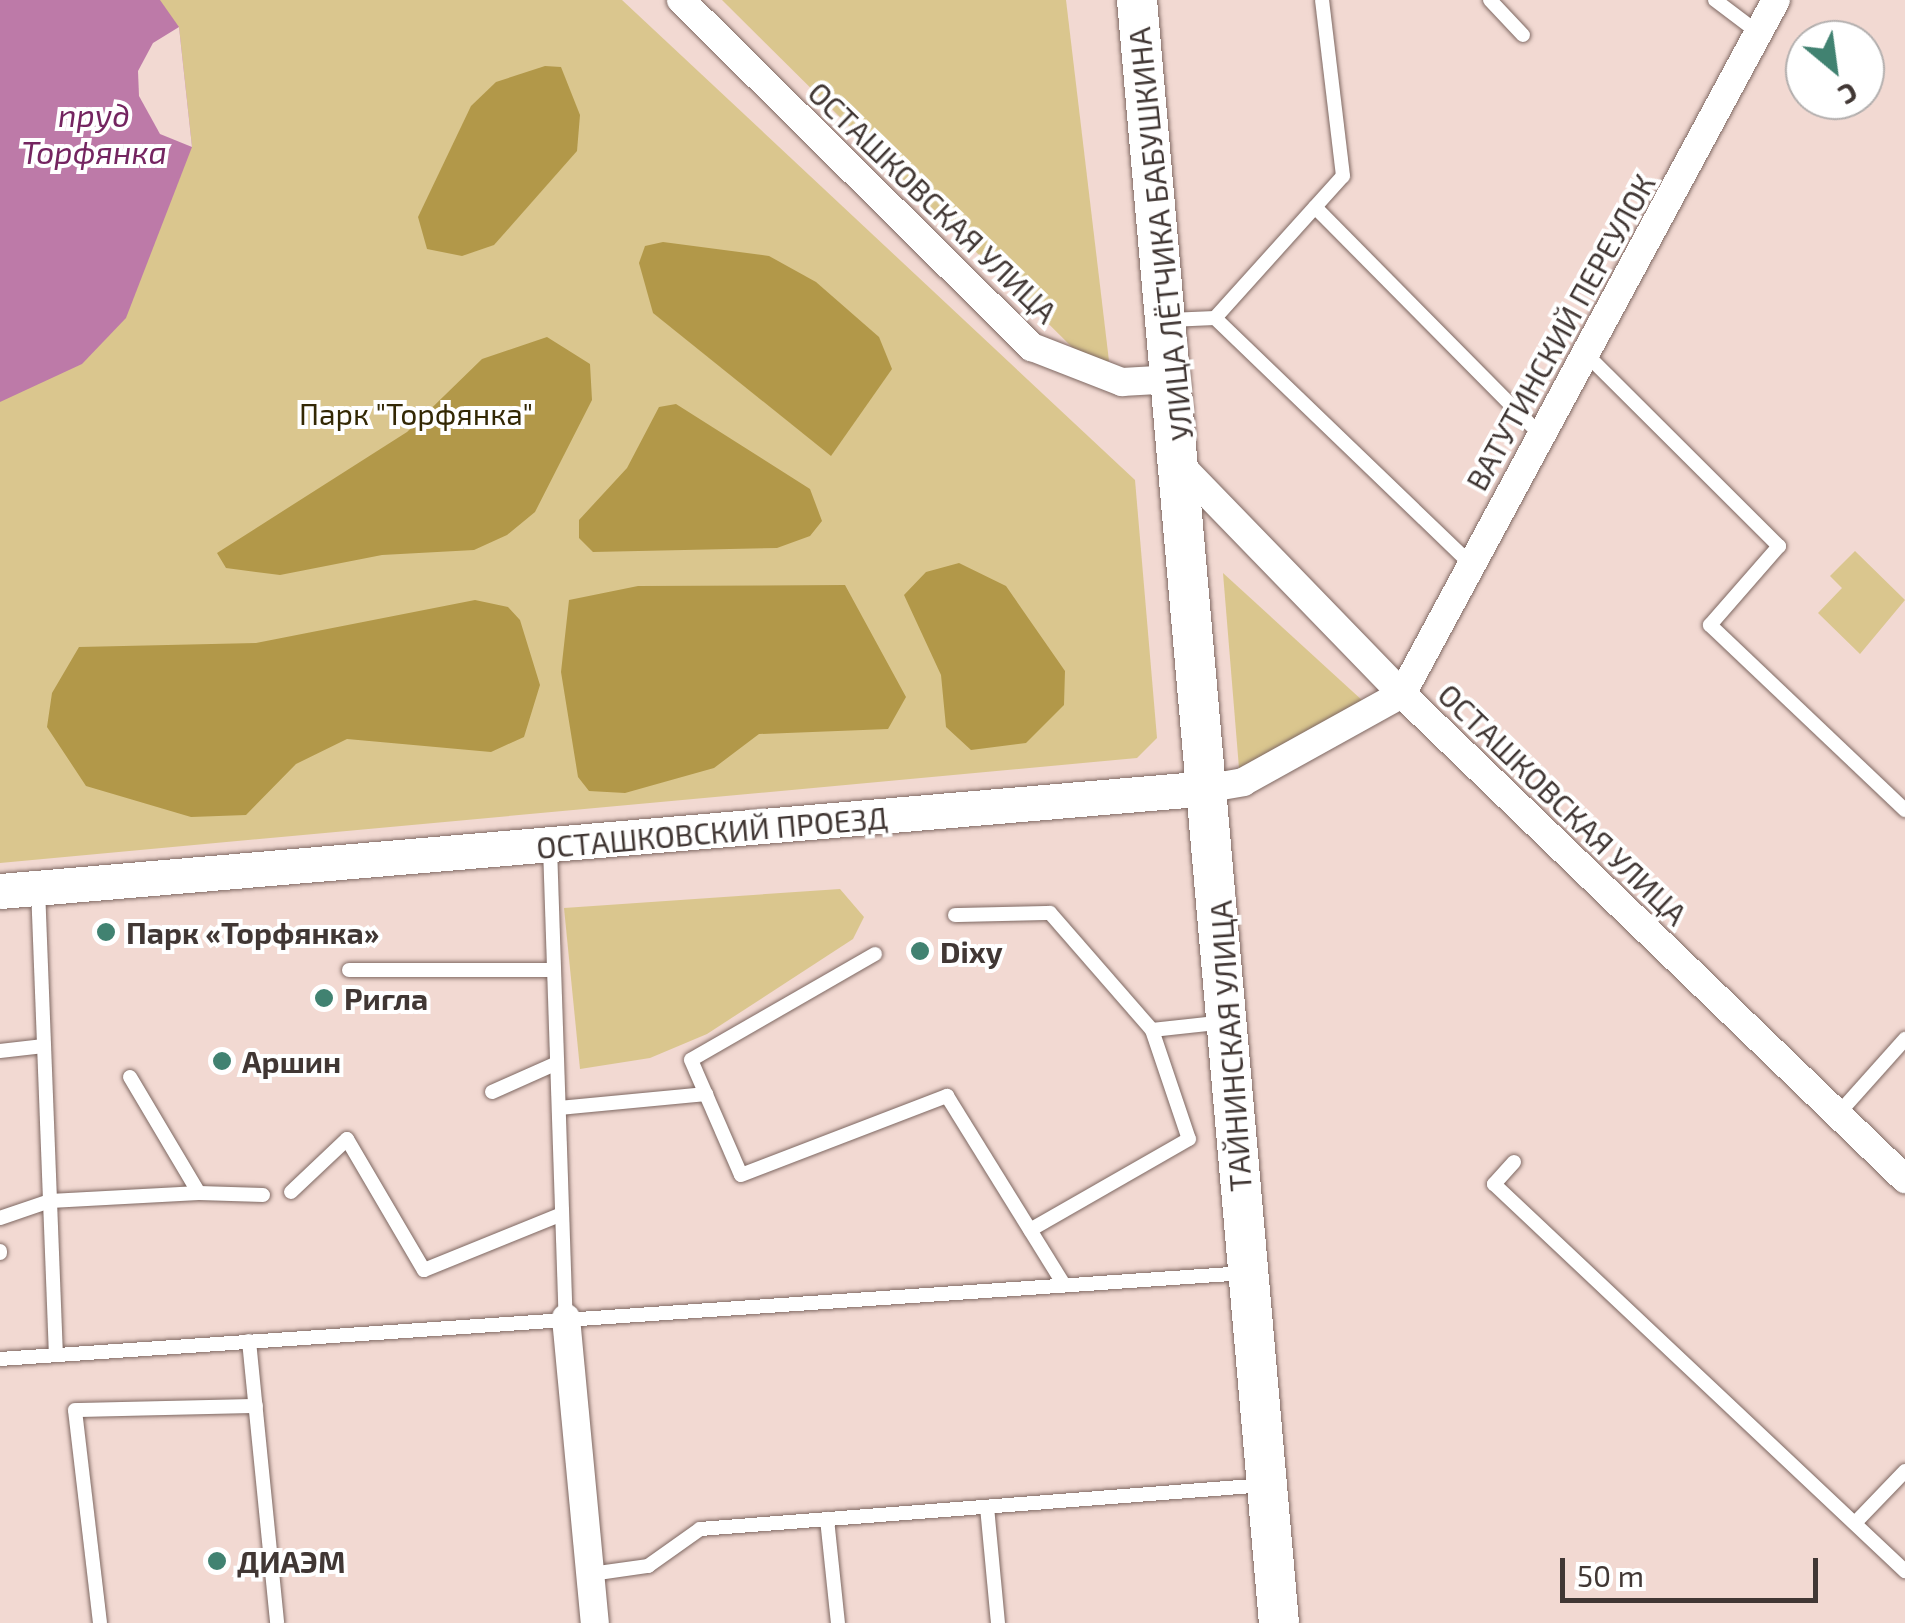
<!DOCTYPE html>
<html>
<head>
<meta charset="utf-8">
<style>
  body { margin:0 }
  #map { position:relative; width:1905px; height:1623px; overflow:hidden; background:#f2d9d2; font-family:"Exo 2",sans-serif }
  div>[style] { position:absolute }
  .green>* { inset:0; background:#dac68e }
  .forest>* { inset:0; background:#b29849 }
  .water>* { inset:0; background:#bd7aa8 }
  .pier>* { inset:0; background:#f2d9d2 }
  .roads { filter:drop-shadow(0 0 2px #7e6862) drop-shadow(0 0 2px #7e6862) }
  .service>* { height:14px; margin:-7px; padding:0 7px; transform-origin:7px; border-radius:7px; background:#fff }
  .minor>* { height:28px; margin:-14px; padding:0 14px; transform-origin:14px; border-radius:14px; background:#fff }
  .tertiary>* { height:35px; margin:-17.5px; padding:0 17.5px; transform-origin:17.5px; border-radius:17.5px; background:#fff }
  .secondary>* { height:40px; margin:-20px; padding:0 20px; transform-origin:20px; border-radius:20px; background:#fff }
  .dots>* { width:28px; height:28px; translate:-50% -50%; box-sizing:border-box; border:5px solid #fff; border-radius:50% }
  span { translate:-50% -50%; white-space:nowrap; text-align:center; line-height:1.15; -webkit-text-stroke:8px #fff; paint-order:stroke }
  .street-label { font-size:30px; color:#413734 }
  .park-label { font-size:30px; color:#332804 }
  .poi-label { font-size:30px; color:#413734; font-weight:700 }
  .left { translate:0 -50%; text-align:left }
  .water-label { font-size:32px; color:#742460; font-style:italic }
  .north { position:absolute; left:1785px; top:20px; width:100px; height:100px; box-sizing:border-box; background:#fff; border:2px solid #b3afae; border-radius:50%; rotate:151deg; font-size:28px; font-weight:700; line-height:40px; text-align:center; color:#413734 }
  .north::after { content:''; display:block; margin:auto; width:35px; height:45px; background:#418271; clip-path:polygon(50% 0,100% 100%,50% 72%,0 100%) }
  .scale { position:absolute; left:1560px; top:1558px; width:258px; height:45px; box-sizing:border-box; border:5px solid #413734; border-top:0; padding-left:12px; font-size:30px; line-height:35px; white-space:nowrap; color:#413734; -webkit-text-stroke:8px #fff; paint-order:stroke }
</style>
</head>
<body>
<div id="map">
  <div class="green">
    <i style="clip-path:polygon(0 0,622px 0,1135px 480px,1157px 738px,1137px 758px,0 863px)"></i>
    <i style="clip-path:polygon(722px 0,1066px 0,1109px 361px,1093px 368px)"></i>
    <i style="clip-path:polygon(1855px 551px,1905px 600px,1860px 654px,1818px 613px,1842px 588px,1830px 576px)"></i>
    <i style="clip-path:polygon(1223px 573px,1364px 702px,1239px 768px)"></i>
    <i style="clip-path:polygon(840px 889px,864px 917px,853px 939px,707px 1034px,650px 1058px,580px 1069px,564px 908px)"></i>
  </div>
  <div class="forest">
    <i style="clip-path:polygon(545px 66px,561px 67px,580px 115px,577px 151px,494px 245px,462px 256px,427px 249px,418px 217px,471px 106px,496px 82px)"></i>
    <i style="clip-path:polygon(663px 242px,769px 256px,816px 282px,879px 337px,892px 369px,831px 456px,653px 313px,639px 263px,645px 246px)"></i>
    <i style="clip-path:polygon(547px 337px,590px 364px,592px 400px,535px 512px,507px 535px,474px 550px,382px 555px,280px 575px,226px 568px,217px 553px,407px 432px,482px 359px)"></i>
    <i style="clip-path:polygon(676px 404px,810px 489px,822px 521px,810px 536px,777px 548px,593px 552px,579px 538px,579px 520px,627px 468px,659px 407px)"></i>
    <i style="clip-path:polygon(959px 563px,1006px 586px,1065px 671px,1064px 705px,1026px 743px,971px 750px,946px 727px,941px 675px,904px 595px,926px 572px)"></i>
    <i style="clip-path:polygon(845px 585px,906px 697px,888px 729px,759px 734px,714px 768px,625px 793px,589px 791px,578px 777px,561px 672px,569px 600px,638px 586px)"></i>
    <i style="clip-path:polygon(475px 600px,508px 607px,520px 620px,540px 685px,524px 737px,491px 752px,347px 739px,296px 764px,246px 815px,191px 817px,86px 786px,47px 727px,52px 693px,79px 647px,256px 643px)"></i>
  </div>
  <div class="water">
    <i style="clip-path:polygon(0 0,160px 0,179px 27px,192px 147px,126px 318px,82px 364px,0 402px)"></i>
  </div>
  <div class="pier">
    <i style="clip-path:polygon(179px 27px,192px 147px,160px 134px,139px 96px,138px 71px,153px 43px)"></i>
  </div>
  <div class="roads">
    <div class="service">
      <i style="left:1490px;top:0;width:48px;rotate:46.7deg"></i>
      <i style="left:1715px;top:0;width:56px;rotate:37.1deg"></i>
      <i style="left:1315px;top:207px;width:321px;rotate:45.3deg"></i>
      <i style="left:1215px;top:318px;width:355px;rotate:43.9deg"></i>
      <i style="left:1169px;top:320px;width:46px;rotate:-2.5deg"></i>
      <i style="left:1215px;top:318px;width:191px;rotate:-48deg"></i>
      <i style="left:1343px;top:176px;width:177px;rotate:-96.8deg"></i>
      <i style="left:1585px;top:353px;width:274px;rotate:44.9deg"></i>
      <i style="left:1779px;top:546px;width:105px;rotate:131.1deg"></i>
      <i style="left:1710px;top:625px;width:269px;rotate:43.5deg"></i>
      <i style="left:550px;top:847px;width:471px;rotate:88.1deg"></i>
      <i style="left:38px;top:888px;width:467px;rotate:87.8deg"></i>
      <i style="left:955px;top:915px;width:95px;rotate:-1.2deg"></i>
      <i style="left:1050px;top:913px;width:155px;rotate:48.9deg"></i>
      <i style="left:1152px;top:1030px;width:115px;rotate:71.3deg"></i>
      <i style="left:1189px;top:1139px;width:183px;rotate:150.2deg"></i>
      <i style="left:875px;top:954px;width:212px;rotate:150.1deg"></i>
      <i style="left:691px;top:1060px;width:125px;rotate:66.5deg"></i>
      <i style="left:741px;top:1175px;width:221px;rotate:-21deg"></i>
      <i style="left:947px;top:1096px;width:222px;rotate:58.2deg"></i>
      <i style="left:349px;top:970px;width:205px"></i>
      <i style="left:1152px;top:1030px;width:74px;rotate:-6.2deg"></i>
      <i style="left:0;top:1051px;width:44px;rotate:-6.5deg"></i>
      <i style="left:130px;top:1077px;width:135px;rotate:59.3deg"></i>
      <i style="left:199px;top:1193px;width:64px;rotate:1.8deg"></i>
      <i style="left:492px;top:1092px;width:71px;rotate:-24deg"></i>
      <i style="left:559px;top:1108px;width:148px;rotate:-5.4deg"></i>
      <i style="left:1838px;top:1114px;width:101px;rotate:-48.2deg"></i>
      <i style="left:1514px;top:1162px;width:30px;rotate:132deg"></i>
      <i style="left:1494px;top:1184px;width:565px;rotate:43.28deg"></i>
      <i style="left:291px;top:1192px;width:77px;rotate:-43.4deg"></i>
      <i style="left:347px;top:1139px;width:152px;rotate:59.6deg"></i>
      <i style="left:424px;top:1270px;width:149px;rotate:-22.1deg"></i>
      <i style="left:0;top:1218px;width:53px;rotate:-18.8deg"></i>
      <i style="left:50px;top:1201px;width:149px;rotate:-3.1deg"></i>
      <i style="left:0;top:1251px;width:2px;rotate:90deg"></i>
      <i style="left:249px;top:1341px;width:283px;rotate:84.3deg"></i>
      <i style="left:0;top:1359px;width:1249px;rotate:-3.95deg"></i>
      <i style="left:987px;top:1507px;width:117px;rotate:84.6deg"></i>
      <i style="left:827px;top:1519px;width:105px;rotate:84deg"></i>
      <i style="left:1855px;top:1523px;width:72px;rotate:-46.1deg"></i>
      <i style="left:591px;top:1574px;width:58px;rotate:-8deg"></i>
      <i style="left:648px;top:1566px;width:64px;rotate:-35.4deg"></i>
      <i style="left:700px;top:1529px;width:568px;rotate:-4.45deg"></i>
      <i style="left:100px;top:1623px;width:214px;rotate:-96.7deg"></i>
      <i style="left:75px;top:1410px;width:181px;rotate:-1.3deg"></i>
    </div>
    <div class="minor">
      <i style="left:681px;top:0;width:494px;rotate:44.7deg"></i>
      <i style="left:1032px;top:347px;width:97px;rotate:21.3deg"></i>
      <i style="left:1122px;top:382px;width:53px;rotate:-3.2deg"></i>
      <i style="left:1184px;top:469px;width:313px;rotate:45.9deg"></i>
      <i style="left:1402px;top:694px;width:699px;rotate:43.96deg"></i>
      <i style="left:1402px;top:694px;width:788px;rotate:-61.68deg"></i>
      <i style="left:1210px;top:788px;width:34px;rotate:-10deg"></i>
      <i style="left:1243px;top:782px;width:182px;rotate:-29deg"></i>
      <i style="left:566px;top:1318px;width:306px;rotate:84.6deg"></i>
    </div>
    <div class="tertiary">
      <i style="left:0;top:891px;width:1214px;rotate:-4.87deg"></i>
    </div>
    <div class="secondary">
      <i style="left:1137px;top:0;width:1629px;rotate:85deg"></i>
    </div>
  </div>
  <div class="dots">
    <i style="left:106px;top:932px;background:#418271"></i>
    <i style="left:920px;top:951px;background:#418271"></i>
    <i style="left:324px;top:998px;background:#418271"></i>
    <i style="left:222px;top:1061px;background:#418271"></i>
    <i style="left:217px;top:1561px;background:#418271"></i>
  </div>
  <div class="street-label">
    <span style="left:933px;top:202px;rotate:44deg">ОСТАШКОВСКАЯ УЛИЦА</span>
    <span style="left:1160px;top:234px;rotate:-96deg">УЛИЦА ЛЁТЧИКА БАБУШКИНА</span>
    <span style="left:1560px;top:332px;rotate:-61deg">ВАТУТИНСКИЙ ПЕРЕУЛОК</span>
    <span style="left:1563px;top:804px;rotate:44deg">ОСТАШКОВСКАЯ УЛИЦА</span>
    <span style="left:712px;top:832px;rotate:-5deg">ОСТАШКОВСКИЙ ПРОЕЗД</span>
    <span style="left:1230px;top:1046px;rotate:-94deg">ТАЙНИНСКАЯ УЛИЦА</span>
  </div>
  <div class="park-label">
    <span style="left:416px;top:413px">Парк "Торфянка"</span>
  </div>
  <div class="poi-label">
    <span class="left" style="left:126px;top:932px">Парк «Торфянка»</span>
    <span class="left" style="left:940px;top:951px">Dixy</span>
    <span class="left" style="left:344px;top:998px">Ригла</span>
    <span class="left" style="left:242px;top:1061px">Аршин</span>
    <span class="left" style="left:237px;top:1561px">ДИАЭМ</span>
  </div>
  <div class="water-label">
    <span style="left:94px;top:133px">пруд<br>Торфянка</span>
  </div>
  <div class="north">С</div>
  <div class="scale">50 m</div>
</div>
</body>
</html>
